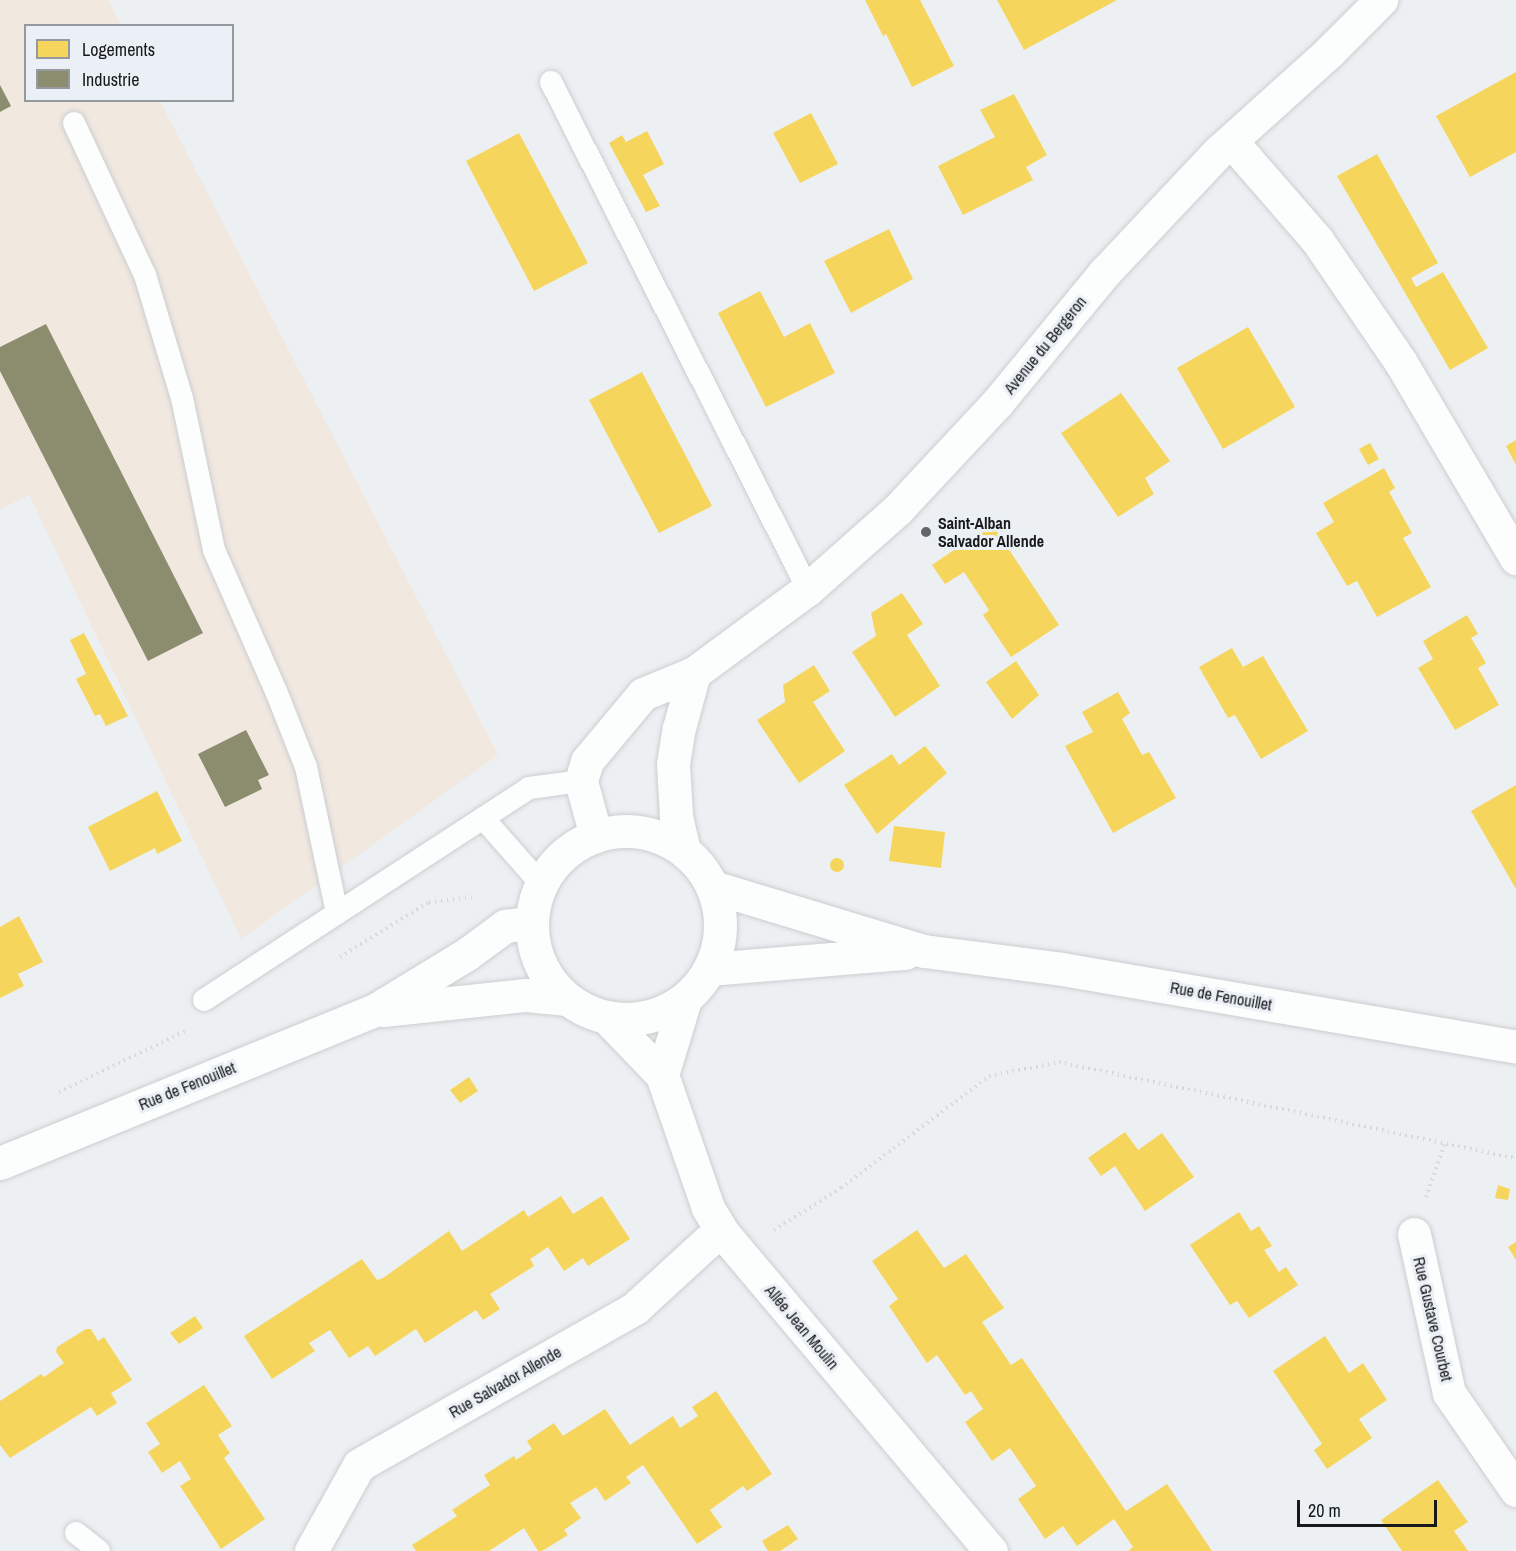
<!DOCTYPE html>
<html>
<head>
<meta charset="utf-8">
<style>
  body { margin:0 }
  #map { position:relative; width:1516px; height:1551px; overflow:hidden; background:#edf0f3; font-family:"Archivo Narrow",sans-serif }
  div>[style] { position:absolute }
  .industrial>* { inset:0; background:#f1e8e0 }
  .homes>* { inset:0; background:#f6d55c }
  .round { border-radius:50% }
  .industry>* { inset:0; background:#8c8c6e }
  .path>* { height:4px; margin-top:-2px; transform-origin:0; background:repeating-linear-gradient(90deg,#d7d7d9 0 1.5px,transparent 0 6px) }
  .roads { filter:drop-shadow(0 0 2px #cccdd0) drop-shadow(0 0 2px #cccdd0) }
  .lane>* { height:22px; margin:-11px; padding:0 11px; transform-origin:11px; border-radius:11px; background:#fcfdfd }
  .street>* { height:33px; margin:-16.5px; padding:0 16.5px; transform-origin:16.5px; border-radius:16.5px; background:#fcfdfd }
  .secondary>* { height:33px; margin:-16.5px; padding:0 16.5px; transform-origin:16.5px; border-radius:16.5px; background:#fcfdfd }
  .secondary>.ring { margin:-16.5px; padding:0; box-sizing:content-box; background:none; border:33px solid #fcfdfd; border-radius:50% }
  .dots>* { width:16px; height:16px; translate:-50% -50%; box-sizing:border-box; border:3px solid #eaf0f6; border-radius:50% }
  span { translate:-50% -50%; white-space:nowrap; text-align:center; line-height:1.15; -webkit-text-stroke:6px #eaf0f6; paint-order:stroke }
  .street-label { font-size:16px; color:#17191b }
  .poi-label { font-size:16px; color:#17191b; font-weight:700 }
  .left { translate:0 -50%; text-align:left }
  .legend { position:absolute; left:24px; top:24px; width:210px; height:78px; box-sizing:border-box; background:#eaf0f6; border:2px solid #969a9e; margin:0; padding:8px 10px; list-style:none; font-size:18px; color:#17191b }
  .legend li { display:flex; align-items:center; gap:12px; height:30px }
  .legend b { width:30px; border:2px solid #969a9e }
  .scale { position:absolute; left:1297px; top:1500px; width:140px; height:27px; box-sizing:border-box; border:3px solid #17191b; border-top:0; padding-left:8px; font-size:18px; line-height:21px; white-space:nowrap; color:#17191b; -webkit-text-stroke:4px #eaf0f6; paint-order:stroke }
</style>
</head>
<body>
<div id="map">
  <div class="industrial">
    <i style="clip-path:polygon(0 0,108px 0,121px 25px,26px 26px,26px 100px,160px 101px,498px 755px,241px 939px,29px 495px,0 509px)"></i>
  </div>
  <div class="homes">
    <i style="clip-path:polygon(865px 0,920px 0,954px 66px,912px 87px,886px 34px,883px 36px)"></i>
    <i style="clip-path:polygon(997px 0,1117px 0,1024px 50px)"></i>
    <i style="clip-path:polygon(1516px 72px,1516px 152px,1470px 177px,1436px 116px)"></i>
    <i style="clip-path:polygon(1014px 94px,1047px 155px,1026px 167px,1033px 180px,963px 215px,938px 166px,995px 137px,980px 110px)"></i>
    <i style="clip-path:polygon(811px 113px,838px 164px,800px 183px,773px 133px)"></i>
    <i style="clip-path:polygon(647px 131px,664px 164px,643px 175px,660px 206px,646px 212px,609px 143px,622px 135px,626px 142px)"></i>
    <i style="clip-path:polygon(519px 133px,588px 263px,534px 291px,466px 161px)"></i>
    <i style="clip-path:polygon(1377px 154px,1438px 263px,1411px 278px,1416px 287px,1443px 272px,1488px 348px,1450px 370px,1337px 176px)"></i>
    <i style="clip-path:polygon(889px 229px,913px 279px,851px 313px,824px 261px)"></i>
    <i style="clip-path:polygon(760px 291px,784px 337px,810px 323px,835px 373px,766px 407px,718px 313px)"></i>
    <i style="clip-path:polygon(1248px 327px,1295px 407px,1223px 449px,1177px 368px)"></i>
    <i style="clip-path:polygon(642px 372px,712px 506px,659px 533px,589px 400px)"></i>
    <i style="clip-path:polygon(1121px 393px,1170px 461px,1145px 478px,1154px 494px,1118px 517px,1061px 433px)"></i>
    <i style="clip-path:polygon(1516px 440px,1516px 465px,1506px 446px)"></i>
    <i style="clip-path:polygon(1370px 443px,1379px 459px,1368px 465px,1359px 449px)"></i>
    <i style="clip-path:polygon(1384px 468px,1395px 488px,1389px 492px,1412px 533px,1403px 538px,1431px 587px,1377px 617px,1357px 581px,1347px 586px,1316px 533px,1334px 522px,1323px 503px)"></i>
    <i style="clip-path:polygon(992px 524px,1059px 625px,1011px 657px,983px 615px,989px 610px,964px 572px,945px 584px,932px 565px)"></i>
    <i style="clip-path:polygon(902px 593px,923px 624px,907px 635px,940px 686px,895px 717px,852px 652px,876px 636px,871px 613px)"></i>
    <i style="clip-path:polygon(1467px 615px,1478px 634px,1471px 638px,1486px 663px,1478px 668px,1499px 705px,1455px 730px,1418px 668px,1433px 659px,1423px 641px)"></i>
    <i style="clip-path:polygon(84px 633px,128px 716px,106px 726px,100px 714px,95px 716px,76px 679px,86px 674px,70px 640px)"></i>
    <i style="clip-path:polygon(1232px 648px,1243px 667px,1263px 656px,1308px 731px,1261px 759px,1235px 715px,1228px 718px,1199px 667px)"></i>
    <i style="clip-path:polygon(1016px 661px,1039px 695px,1012px 719px,986px 682px)"></i>
    <i style="clip-path:polygon(814px 665px,830px 691px,813px 702px,845px 751px,799px 783px,757px 720px,785px 702px,783px 685px)"></i>
    <i style="clip-path:polygon(1118px 692px,1130px 713px,1122px 719px,1142px 755px,1149px 752px,1176px 798px,1113px 833px,1065px 746px,1093px 732px,1082px 712px)"></i>
    <i style="clip-path:polygon(925px 746px,947px 773px,877px 834px,844px 785px,892px 754px,899px 765px)"></i>
    <i style="clip-path:polygon(1516px 785px,1516px 889px,1471px 811px)"></i>
    <i style="clip-path:polygon(157px 791px,182px 841px,157px 854px,155px 848px,110px 871px,88px 827px)"></i>
    <i style="clip-path:polygon(894px 826px,945px 832px,941px 868px,889px 861px)"></i>
    <i class="round" style="left:830px;top:858px;width:14px;height:14px"></i>
    <i style="clip-path:polygon(19px 916px,43px 962px,18px 974px,24px 986px,0 998px,0 927px)"></i>
    <i style="clip-path:polygon(469px 1077px,478px 1091px,460px 1103px,450px 1090px)"></i>
    <i style="clip-path:polygon(1125px 1132px,1138px 1150px,1162px 1133px,1194px 1177px,1145px 1211px,1115px 1166px,1101px 1176px,1088px 1158px)"></i>
    <i style="clip-path:polygon(1498px 1185px,1510px 1189px,1508px 1200px,1495px 1198px)"></i>
    <i style="clip-path:polygon(561px 1196px,573px 1214px,602px 1196px,630px 1239px,588px 1266px,583px 1258px,564px 1271px,548px 1247px,530px 1259px,534px 1266px,490px 1294px,500px 1309px,483px 1320px,476px 1310px,425px 1343px,416px 1329px,375px 1356px,368px 1346px,349px 1358px,330px 1330px,309px 1343px,315px 1351px,272px 1379px,244px 1336px,362px 1259px,377px 1280px,383px 1278px,449px 1231px,462px 1251px,524px 1210px,528px 1217px)"></i>
    <i style="clip-path:polygon(1239px 1212px,1251px 1231px,1259px 1226px,1272px 1246px,1264px 1250px,1279px 1272px,1286px 1267px,1298px 1285px,1249px 1318px,1237px 1301px,1230px 1305px,1190px 1245px)"></i>
    <i style="clip-path:polygon(917px 1230px,944px 1268px,966px 1254px,1004px 1308px,982px 1322px,1011px 1365px,1022px 1358px,1126px 1511px,1167px 1484px,1212px 1551px,1128px 1551px,1133px 1547px,1114px 1519px,1077px 1546px,1063px 1526px,1045px 1539px,1018px 1499px,1036px 1486px,1010px 1448px,992px 1461px,965px 1422px,983px 1409px,971px 1391px,965px 1395px,937px 1355px,927px 1363px,889px 1306px,898px 1299px,872px 1261px)"></i>
    <i style="clip-path:polygon(1516px 1242px,1516px 1260px,1508px 1247px)"></i>
    <i style="clip-path:polygon(195px 1316px,203px 1328px,179px 1344px,170px 1333px)"></i>
    <i style="clip-path:polygon(86px 1329px,91px 1329px,98px 1341px,104px 1337px,132px 1380px,111px 1393px,117px 1403px,97px 1416px,91px 1407px,10px 1458px,0 1445px,0 1401px,41px 1374px,44px 1377px,64px 1363px,56px 1352px,57px 1347px)"></i>
    <i style="clip-path:polygon(1325px 1336px,1349px 1373px,1363px 1363px,1387px 1400px,1359px 1419px,1372px 1438px,1327px 1469px,1314px 1450px,1322px 1444px,1273px 1371px)"></i>
    <i style="clip-path:polygon(204px 1385px,232px 1426px,218px 1435px,230px 1453px,224px 1458px,265px 1519px,221px 1549px,180px 1486px,191px 1479px,180px 1461px,162px 1473px,148px 1452px,160px 1444px,146px 1423px)"></i>
    <i style="clip-path:polygon(716px 1391px,772px 1474px,747px 1491px,743px 1486px,710px 1510px,722px 1527px,697px 1544px,643px 1465px,626px 1477px,631px 1483px,605px 1501px,596px 1487px,570px 1503px,581px 1518px,564px 1530px,568px 1535px,542px 1551px,538px 1551px,524px 1528px,489px 1551px,416px 1551px,412px 1545px,457px 1516px,452px 1510px,490px 1485px,484px 1475px,514px 1456px,516px 1460px,532px 1449px,527px 1441px,554px 1423px,563px 1436px,605px 1409px,630px 1445px,673px 1416px,680px 1428px,698px 1416px,692px 1407px)"></i>
    <i style="clip-path:polygon(1438px 1480px,1468px 1522px,1454px 1531px,1468px 1551px,1402px 1551px,1381px 1520px)"></i>
    <i style="clip-path:polygon(788px 1525px,798px 1539px,780px 1551px,768px 1551px,762px 1541px)"></i>
  </div>
  <div class="industry">
    <i style="clip-path:polygon(0 85px,11px 106px,0 112px)"></i>
    <i style="clip-path:polygon(46px 324px,203px 633px,148px 661px,0 371px,0 347px)"></i>
    <i style="clip-path:polygon(246px 730px,269px 775px,258px 780px,262px 789px,225px 807px,198px 754px)"></i>
  </div>
  <div class="path">
    <i style="left:340px;top:957px;width:105px;rotate:-31.7deg"></i>
    <i style="left:429px;top:902px;width:43px;rotate:-6.6deg"></i>
    <i style="left:59px;top:1092px;width:142px;rotate:-25.8deg"></i>
    <i style="left:1426px;top:1197px;width:57px;rotate:-70.6deg"></i>
    <i style="left:774px;top:1230px;width:79px;rotate:-32.1deg"></i>
    <i style="left:841px;top:1188px;width:186px;rotate:-37.1deg"></i>
    <i style="left:989px;top:1076px;width:71px;rotate:-11.3deg"></i>
    <i style="left:1059px;top:1062px;width:467px;rotate:11.9deg"></i>
  </div>
  <div class="roads">
    <div class="lane">
      <i style="left:551px;top:82px;width:568px;rotate:63.12deg"></i>
      <i style="left:74px;top:123px;width:168px;rotate:65deg"></i>
      <i style="left:145px;top:275px;width:128px;rotate:73.3deg"></i>
      <i style="left:182px;top:398px;width:155px;rotate:78.1deg"></i>
      <i style="left:214px;top:550px;width:154px;rotate:66.3deg"></i>
      <i style="left:276px;top:691px;width:82px;rotate:68.5deg"></i>
      <i style="left:306px;top:767px;width:149px;rotate:78deg"></i>
      <i style="left:483px;top:818px;width:88px;rotate:48.7deg"></i>
      <i style="left:204px;top:1000px;width:388px;rotate:-33.1deg"></i>
      <i style="left:529px;top:788px;width:52px;rotate:-7.7deg"></i>
      <i style="left:76px;top:1533px;width:29px;rotate:38deg"></i>
    </div>
    <div class="street">
      <i style="left:1231px;top:141px;width:131px;rotate:49deg"></i>
      <i style="left:1317px;top:240px;width:147px;rotate:55.6deg"></i>
      <i style="left:1400px;top:361px;width:229px;rotate:59.5deg"></i>
      <i style="left:596px;top:836px;width:57px;rotate:-105.3deg"></i>
      <i style="left:581px;top:781px;width:21px;rotate:-73deg"></i>
      <i style="left:587px;top:761px;width:87px;rotate:-50.1deg"></i>
      <i style="left:643px;top:694px;width:55px;rotate:-22.4deg"></i>
      <i style="left:694px;top:673px;width:142px;rotate:-36.4deg"></i>
      <i style="left:808px;top:589px;width:120px;rotate:-41.6deg"></i>
      <i style="left:898px;top:509px;width:145px;rotate:-47deg"></i>
      <i style="left:997px;top:403px;width:170px;rotate:-50.5deg"></i>
      <i style="left:1105px;top:272px;width:163px;rotate:-46.7deg"></i>
      <i style="left:1217px;top:153px;width:151px;rotate:-42deg"></i>
      <i style="left:1329px;top:52px;width:74px;rotate:-45deg"></i>
      <i style="left:684px;top:851px;width:37px;rotate:-103deg"></i>
      <i style="left:676px;top:815px;width:51px;rotate:-93.4deg"></i>
      <i style="left:673px;top:764px;width:36px;rotate:-81deg"></i>
      <i style="left:679px;top:728px;width:57px;rotate:-74.7deg"></i>
      <i style="left:610px;top:1021px;width:75px;rotate:46.1deg"></i>
      <i style="left:662px;top:1075px;width:141px;rotate:70.9deg"></i>
      <i style="left:708px;top:1208px;width:29px;rotate:59deg"></i>
      <i style="left:723px;top:1233px;width:416px;rotate:49.9deg"></i>
      <i style="left:662px;top:1075px;width:78px;rotate:-73deg"></i>
      <i style="left:1414px;top:1234px;width:163px;rotate:77.6deg"></i>
      <i style="left:1449px;top:1393px;width:118px;rotate:55.4deg"></i>
      <i style="left:311px;top:1551px;width:98px;rotate:-60.8deg"></i>
      <i style="left:359px;top:1465px;width:318px;rotate:-29.6deg"></i>
      <i style="left:635px;top:1308px;width:99px;rotate:-42.5deg"></i>
      <i style="left:708px;top:1241px;width:17px;rotate:-28deg"></i>
    </div>
    <div class="secondary">
      <i class="ring" style="left:532px;top:831px;width:155px;height:155px"></i>
      <i style="left:713px;top:887px;width:220px;rotate:16.9deg"></i>
      <i style="left:924px;top:951px;width:139px;rotate:7.4deg"></i>
      <i style="left:1062px;top:969px;width:461px;rotate:9.7deg"></i>
      <i style="left:709px;top:969px;width:197px;rotate:-4.7deg"></i>
      <i style="left:383px;top:1010px;width:144px;rotate:-6deg"></i>
      <i style="left:526px;top:995px;width:41px;rotate:5.6deg"></i>
      <i style="left:0;top:1163px;width:405px;rotate:-22.2deg"></i>
      <i style="left:375px;top:1010px;width:108px;rotate:-31.3deg"></i>
      <i style="left:467px;top:954px;width:47px;rotate:-36.4deg"></i>
      <i style="left:505px;top:926px;width:26px;rotate:-7deg"></i>
    </div>
  </div>
  <div class="dots">
    <i style="left:926px;top:532px;background:#626467"></i>
  </div>
  <div class="street-label">
    <span style="left:1045px;top:345px;rotate:-51deg">Avenue du Bergeron</span>
    <span style="left:1221px;top:996px;rotate:10deg">Rue de Fenouillet</span>
    <span style="left:187px;top:1086px;rotate:-22deg">Rue de Fenouillet</span>
    <span style="left:1433px;top:1319px;rotate:77deg">Rue Gustave Courbet</span>
    <span style="left:802px;top:1327px;rotate:50deg">Allée Jean Moulin</span>
    <span style="left:505px;top:1382px;rotate:-30deg">Rue Salvador Allende</span>
  </div>
  <div class="poi-label">
    <span class="left" style="left:938px;top:532px">Saint-Alban<br>Salvador Allende</span>
  </div>
  <ul class="legend">
  <li><b style="height:16px;background:#f6d55c"></b>Logements</li>
  <li><b style="height:16px;background:#8c8c6e"></b>Industrie</li>
  </ul>
  <div class="scale">20 m</div>
</div>
</body>
</html>
